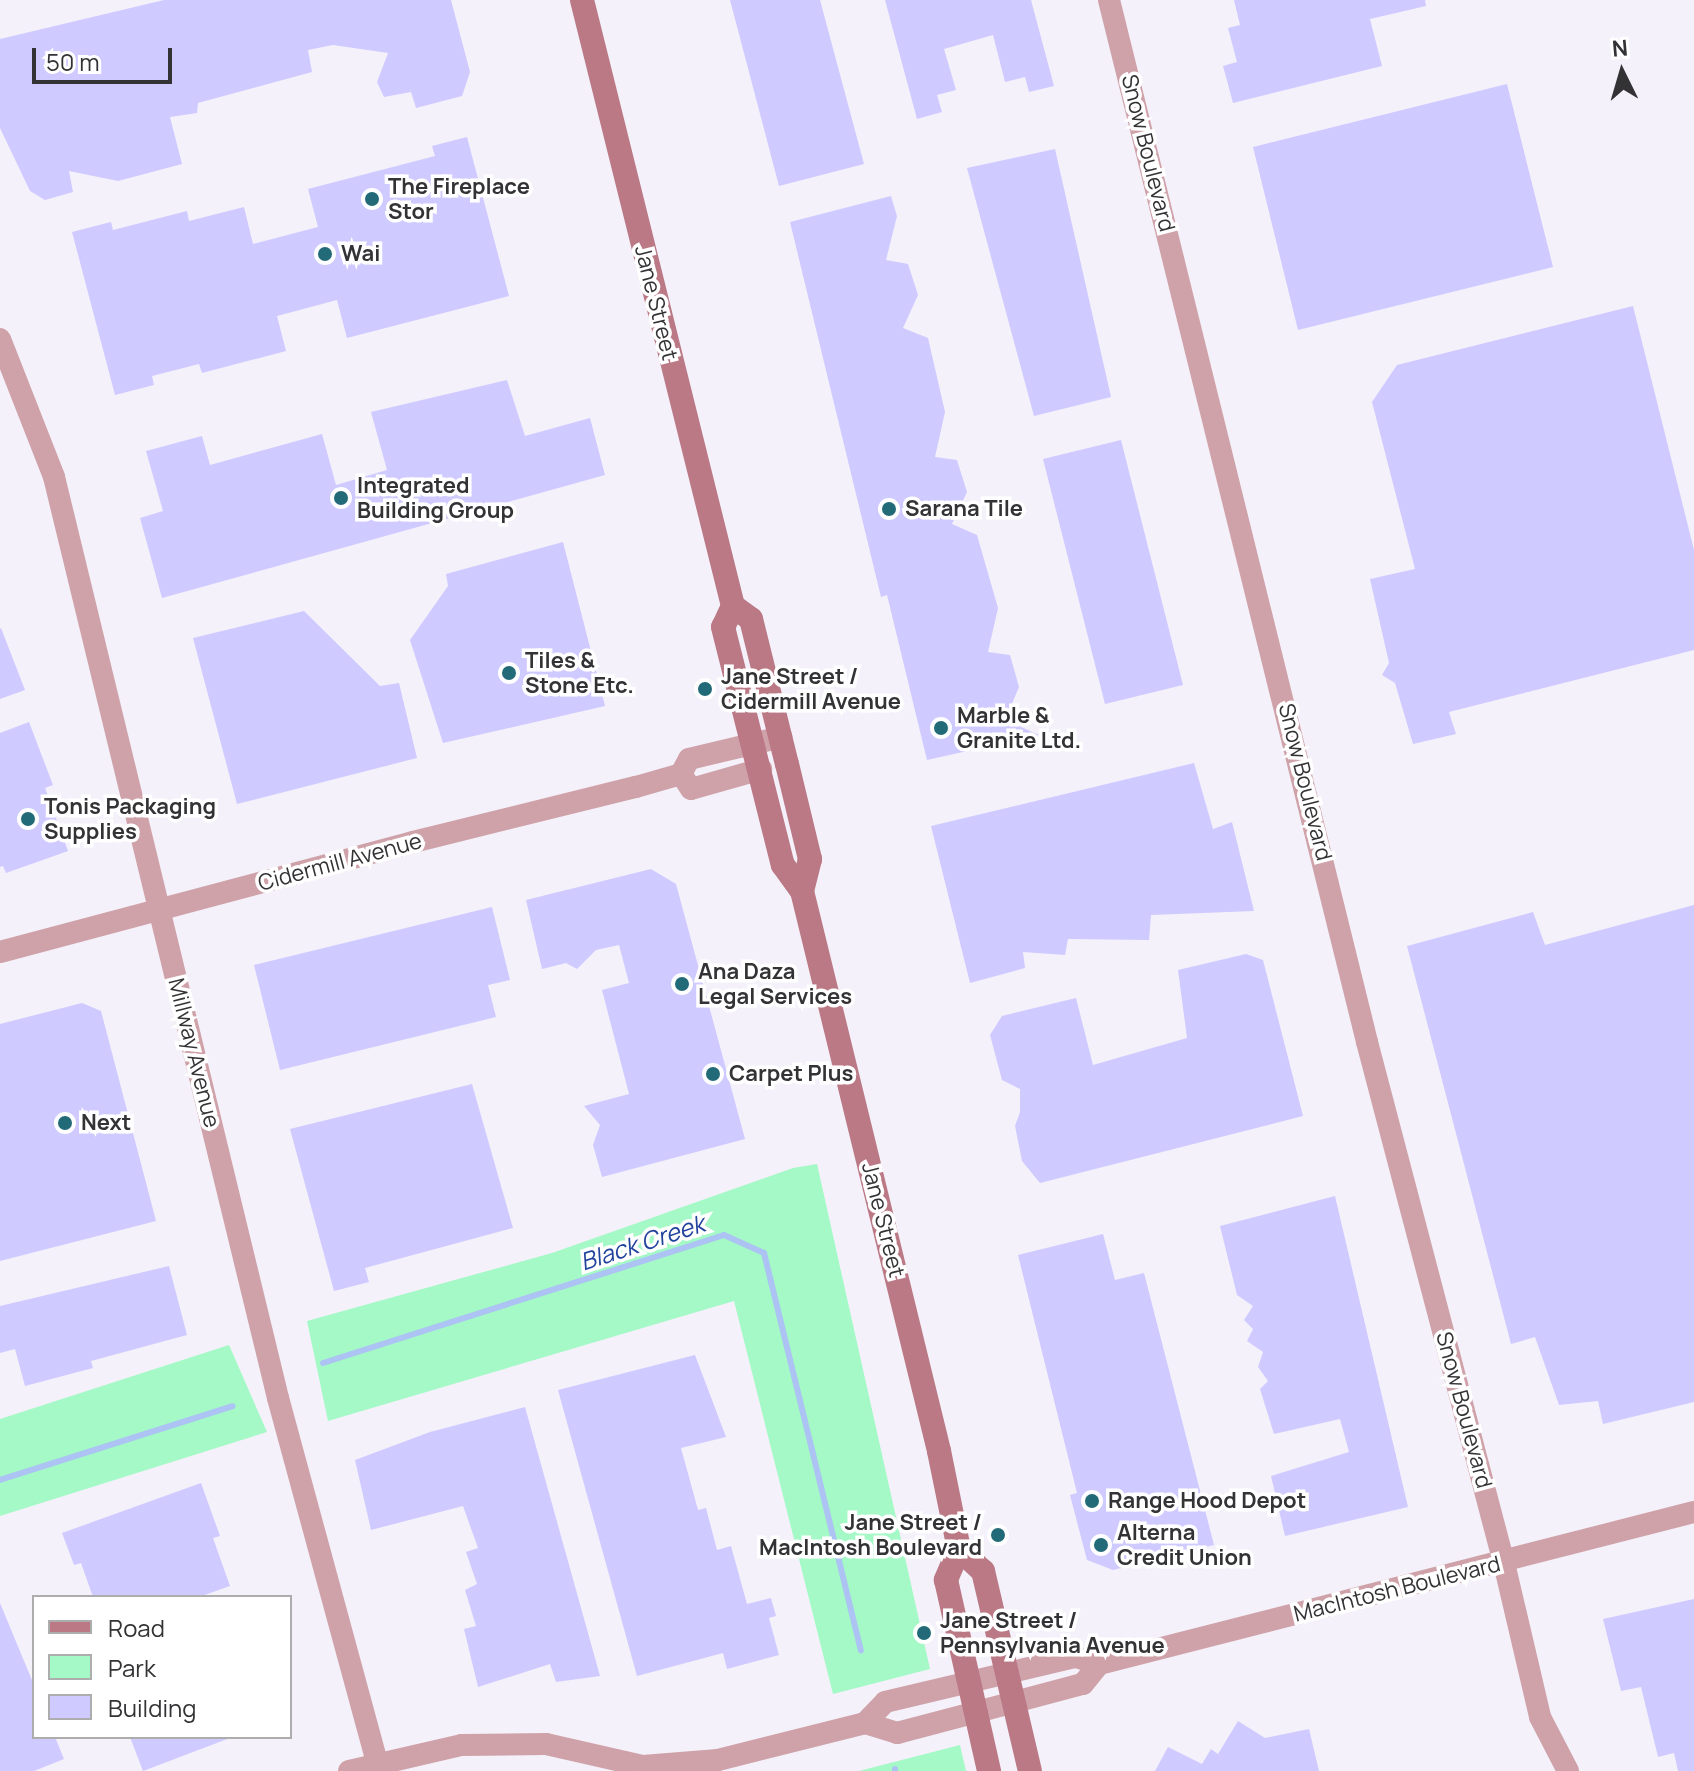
<!DOCTYPE html>
<html>
<head>
<meta charset="utf-8">
<style>
  body { margin:0 }
  #map { position:relative; width:1694px; height:1771px; overflow:hidden; background:#f4f1fa; font-family:Manrope,sans-serif }
  div>[style] { position:absolute }
  .green>* { inset:0; background:#a4f9c6 }
  .stream>* { height:6px; margin:-3px; padding:0 3px; transform-origin:3px; border-radius:3px; background:#acc3f3 }
  .building>* { inset:0; background:#cfcaff }
  .street>* { height:22px; margin:-11px; padding:0 11px; transform-origin:11px; border-radius:11px; background:#cfa2a9 }
  .secondary>* { height:24px; margin:-12px; padding:0 12px; transform-origin:12px; border-radius:12px; background:#ba7985 }
  .dots>* { width:22px; height:22px; translate:-50% -50%; box-sizing:border-box; border:4px solid #fff; border-radius:50% }
  span { translate:-50% -50%; white-space:nowrap; text-align:center; line-height:1.15; -webkit-text-stroke:7px #fff; paint-order:stroke }
  .street-label { font-size:22px; color:#333235 }
  .poi-label { font-size:22px; color:#333235; font-weight:700 }
  .left { translate:0 -50%; text-align:left }
  .right { translate:-100% -50%; text-align:right }
  .water-label { font-size:24px; color:#21439c; font-style:italic }
  .legend { position:absolute; left:32px; top:1595px; width:260px; height:144px; box-sizing:border-box; background:#fff; border:2px solid #adadae; margin:0; padding:10px 14px; list-style:none; font-size:24px; color:#333235 }
  .legend li { display:flex; align-items:center; gap:16px; height:40px }
  .legend b { width:40px; border:2px solid #adadae }
  .north { position:absolute; left:1582px; top:32px; width:80px; height:80px; -webkit-text-stroke:6px #fff; paint-order:stroke; rotate:355deg; font-size:22px; font-weight:700; line-height:32px; text-align:center; color:#333235 }
  .north::after { content:''; display:block; margin:auto; width:28px; height:36px; background:#333235; clip-path:polygon(50% 0,100% 100%,50% 72%,0 100%) }
  .scale { position:absolute; left:32px; top:48px; width:140px; height:36px; box-sizing:border-box; border:4px solid #333235; border-top:0; padding-left:10px; font-size:24px; line-height:28px; white-space:nowrap; color:#333235; -webkit-text-stroke:6px #fff; paint-order:stroke }
</style>
</head>
<body>
<div id="map">
  <div class="green">
    <i style="clip-path:polygon(817px 1164px,930px 1669px,833px 1694px,734px 1301px,328px 1421px,307px 1321px,552px 1253px,793px 1168px)"></i>
    <i style="clip-path:polygon(229px 1345px,267px 1432px,0 1516px,0 1419px)"></i>
    <i style="clip-path:polygon(960px 1745px,966px 1771px,859px 1771px)"></i>
  </div>
  <div class="stream">
    <i style="left:323px;top:1363px;width:421px;rotate:-17.7deg"></i>
    <i style="left:724px;top:1235px;width:44px;rotate:24.2deg"></i>
    <i style="left:764px;top:1253px;width:409px;rotate:76.3deg"></i>
    <i style="left:0;top:1480px;width:244px;rotate:-17.6deg"></i>
    <i style="left:895px;top:1769px;width:2px;rotate:90deg"></i>
  </div>
  <div class="building">
    <i style="clip-path:polygon(164px 0,451px 0,470px 72px,462px 96px,416px 108px,411px 92px,384px 97px,377px 82px,388px 53px,333px 45px,308px 50px,312px 72px,198px 103px,197px 113px,170px 117px,182px 164px,118px 181px,69px 171px,73px 192px,45px 200px,30px 191px,0 128px,0 39px)"></i>
    <i style="clip-path:polygon(730px 0,820px 0,864px 164px,779px 186px)"></i>
    <i style="clip-path:polygon(885px 0,1031px 0,1054px 86px,1029px 92px,1025px 77px,1005px 82px,993px 35px,944px 49px,956px 90px,937px 95px,942px 112px,917px 119px)"></i>
    <i style="clip-path:polygon(1234px 0,1425px 0,1426px 6px,1370px 19px,1382px 66px,1233px 103px,1223px 66px,1237px 62px,1228px 28px,1240px 25px)"></i>
    <i style="clip-path:polygon(1507px 84px,1553px 267px,1298px 330px,1253px 147px)"></i>
    <i style="clip-path:polygon(467px 137px,509px 296px,347px 338px,337px 300px,277px 316px,286px 351px,202px 373px,199px 364px,152px 376px,154px 385px,115px 395px,72px 232px,111px 222px,113px 230px,187px 211px,189px 221px,244px 207px,253px 244px,318px 227px,308px 189px,435px 156px,432px 146px)"></i>
    <i style="clip-path:polygon(1055px 149px,1111px 397px,1034px 416px,967px 168px)"></i>
    <i style="clip-path:polygon(891px 196px,897px 216px,886px 260px,908px 264px,918px 295px,903px 328px,928px 338px,945px 412px,935px 457px,957px 460px,967px 492px,952px 524px,977px 535px,998px 608px,988px 652px,1010px 655px,1019px 687px,1005px 720px,1039px 735px,927px 760px,887px 595px,881px 597px,790px 222px)"></i>
    <i style="clip-path:polygon(1633px 306px,1694px 550px,1694px 650px,1449px 712px,1456px 734px,1413px 744px,1395px 683px,1382px 675px,1389px 663px,1370px 579px,1415px 569px,1372px 402px,1397px 365px)"></i>
    <i style="clip-path:polygon(507px 380px,525px 436px,590px 418px,605px 475px,162px 598px,140px 518px,163px 511px,146px 451px,202px 436px,210px 465px,322px 434px,336px 485px,387px 470px,371px 412px)"></i>
    <i style="clip-path:polygon(1121px 440px,1183px 685px,1105px 704px,1043px 459px)"></i>
    <i style="clip-path:polygon(563px 542px,605px 706px,443px 743px,410px 640px,448px 586px,446px 574px)"></i>
    <i style="clip-path:polygon(304px 611px,380px 686px,399px 683px,417px 758px,237px 804px,193px 638px)"></i>
    <i style="clip-path:polygon(1px 628px,25px 690px,0 699px,0 629px)"></i>
    <i style="clip-path:polygon(29px 722px,53px 785px,45px 788px,68px 851px,6px 873px,3px 866px,0 867px,0 733px)"></i>
    <i style="clip-path:polygon(1194px 763px,1213px 829px,1232px 822px,1254px 911px,1151px 915px,1149px 940px,1068px 939px,1065px 955px,1023px 952px,1025px 968px,970px 983px,931px 826px)"></i>
    <i style="clip-path:polygon(651px 869px,676px 884px,745px 1139px,602px 1177px,593px 1145px,600px 1125px,584px 1106px,629px 1094px,602px 990px,629px 983px,619px 945px,596px 950px,577px 969px,566px 963px,542px 969px,526px 900px)"></i>
    <i style="clip-path:polygon(1694px 905px,1694px 1402px,1603px 1424px,1598px 1401px,1559px 1405px,1535px 1337px,1511px 1344px,1407px 946px,1533px 912px,1545px 945px)"></i>
    <i style="clip-path:polygon(492px 907px,510px 980px,488px 985px,496px 1017px,280px 1070px,254px 965px)"></i>
    <i style="clip-path:polygon(1246px 954px,1263px 960px,1303px 1116px,1040px 1183px,1022px 1161px,1015px 1126px,1020px 1112px,1020px 1089px,1002px 1080px,990px 1035px,1002px 1016px,1076px 998px,1093px 1065px,1187px 1038px,1178px 970px)"></i>
    <i style="clip-path:polygon(82px 1003px,101px 1011px,156px 1221px,0 1261px,0 1024px)"></i>
    <i style="clip-path:polygon(472px 1084px,513px 1228px,365px 1268px,369px 1282px,334px 1291px,290px 1129px)"></i>
    <i style="clip-path:polygon(1335px 1196px,1408px 1507px,1285px 1536px,1271px 1476px,1349px 1452px,1340px 1419px,1274px 1434px,1260px 1389px,1268px 1381px,1258px 1367px,1263px 1352px,1247px 1341px,1253px 1329px,1244px 1320px,1253px 1306px,1237px 1295px,1220px 1226px)"></i>
    <i style="clip-path:polygon(1103px 1234px,1115px 1280px,1144px 1273px,1214px 1545px,1113px 1570px,1087px 1560px,1070px 1495px,1077px 1493px,1018px 1255px)"></i>
    <i style="clip-path:polygon(169px 1266px,187px 1335px,91px 1361px,93px 1368px,25px 1386px,15px 1349px,0 1353px,0 1306px)"></i>
    <i style="clip-path:polygon(695px 1355px,726px 1437px,681px 1448px,698px 1510px,706px 1508px,717px 1550px,731px 1546px,747px 1604px,771px 1598px,776px 1616px,769px 1618px,779px 1655px,727px 1669px,723px 1653px,637px 1676px,558px 1390px)"></i>
    <i style="clip-path:polygon(525px 1407px,600px 1676px,556px 1682px,550px 1664px,478px 1687px,464px 1629px,476px 1626px,465px 1590px,477px 1584px,466px 1552px,478px 1548px,463px 1506px,371px 1530px,355px 1460px,430px 1432px)"></i>
    <i style="clip-path:polygon(201px 1483px,220px 1536px,213px 1538px,230px 1586px,199px 1597px,93px 1597px,81px 1563px,74px 1565px,62px 1533px)"></i>
    <i style="clip-path:polygon(1694px 1599px,1694px 1771px,1678px 1771px,1674px 1753px,1658px 1757px,1641px 1687px,1621px 1691px,1603px 1619px)"></i>
    <i style="clip-path:polygon(0 1603px,34px 1685px,34px 1737px,55px 1737px,64px 1759px,34px 1771px,0 1771px)"></i>
    <i style="clip-path:polygon(1238px 1721px,1265px 1738px,1309px 1729px,1319px 1771px,1155px 1771px,1168px 1747px,1202px 1764px,1211px 1749px,1218px 1754px)"></i>
    <i style="clip-path:polygon(130px 1737px,230px 1737px,230px 1738px,143px 1771px)"></i>
  </div>
  <div class="street">
    <i style="left:1109px;top:0;width:1073px;rotate:76.09deg"></i>
    <i style="left:1367px;top:1042px;width:539px;rotate:75.27deg"></i>
    <i style="left:1504px;top:1563px;width:158px;rotate:76.8deg"></i>
    <i style="left:1540px;top:1717px;width:61px;rotate:62.6deg"></i>
    <i style="left:0;top:339px;width:148px;rotate:68.6deg"></i>
    <i style="left:54px;top:477px;width:948px;rotate:76.33deg"></i>
    <i style="left:278px;top:1398px;width:386px;rotate:74.8deg"></i>
    <i style="left:681px;top:774px;width:18px;rotate:56deg"></i>
    <i style="left:691px;top:789px;width:73px;rotate:-15.9deg"></i>
    <i style="left:0;top:952px;width:427px;rotate:-14.9deg"></i>
    <i style="left:413px;top:842px;width:230px;rotate:-13.9deg"></i>
    <i style="left:636px;top:787px;width:47px;rotate:-16.1deg"></i>
    <i style="left:681px;top:774px;width:17px;rotate:-62deg"></i>
    <i style="left:689px;top:759px;width:95px;rotate:-13.4deg"></i>
    <i style="left:865px;top:1723px;width:34px;rotate:17deg"></i>
    <i style="left:897px;top:1733px;width:192px;rotate:-14.8deg"></i>
    <i style="left:1083px;top:1684px;width:26px;rotate:-51deg"></i>
    <i style="left:349px;top:1771px;width:116px;rotate:-13deg"></i>
    <i style="left:462px;top:1745px;width:84px;rotate:-0.7deg"></i>
    <i style="left:546px;top:1744px;width:99px;rotate:12.8deg"></i>
    <i style="left:643px;top:1766px;width:75px;rotate:-4.6deg"></i>
    <i style="left:718px;top:1760px;width:152px;rotate:-14.1deg"></i>
    <i style="left:865px;top:1723px;width:29px;rotate:-46deg"></i>
    <i style="left:885px;top:1702px;width:196px;rotate:-13.3deg"></i>
    <i style="left:1076px;top:1657px;width:24px;rotate:17deg"></i>
    <i style="left:1099px;top:1664px;width:614px;rotate:-14.33deg"></i>
  </div>
  <div class="secondary">
    <i style="left:582px;top:0;width:625px;rotate:76.01deg"></i>
    <i style="left:733px;top:606px;width:23px;rotate:115deg"></i>
    <i style="left:723px;top:627px;width:245px;rotate:75.9deg"></i>
    <i style="left:783px;top:865px;width:32px;rotate:54deg"></i>
    <i style="left:802px;top:891px;width:577px;rotate:76.25deg"></i>
    <i style="left:939px;top:1451px;width:100px;rotate:78.5deg"></i>
    <i style="left:959px;top:1549px;width:34px;rotate:113deg"></i>
    <i style="left:946px;top:1580px;width:196px;rotate:77.3deg"></i>
    <i style="left:733px;top:606px;width:22px;rotate:36deg"></i>
    <i style="left:751px;top:619px;width:149px;rotate:76.1deg"></i>
    <i style="left:787px;top:764px;width:98px;rotate:76.4deg"></i>
    <i style="left:810px;top:859px;width:33px;rotate:104deg"></i>
    <i style="left:959px;top:1549px;width:33px;rotate:43deg"></i>
    <i style="left:983px;top:1571px;width:205px;rotate:76.8deg"></i>
  </div>
  <div class="dots">
    <i style="left:372px;top:199px;background:#226a77"></i>
    <i style="left:325px;top:254px;background:#226a77"></i>
    <i style="left:341px;top:498px;background:#226a77"></i>
    <i style="left:889px;top:509px;background:#226a77"></i>
    <i style="left:509px;top:673px;background:#226a77"></i>
    <i style="left:705px;top:689px;background:#226a77"></i>
    <i style="left:941px;top:728px;background:#226a77"></i>
    <i style="left:28px;top:819px;background:#226a77"></i>
    <i style="left:682px;top:984px;background:#226a77"></i>
    <i style="left:713px;top:1074px;background:#226a77"></i>
    <i style="left:65px;top:1123px;background:#226a77"></i>
    <i style="left:1092px;top:1501px;background:#226a77"></i>
    <i style="left:998px;top:1535px;background:#226a77"></i>
    <i style="left:1101px;top:1545px;background:#226a77"></i>
    <i style="left:924px;top:1633px;background:#226a77"></i>
  </div>
  <div class="street-label">
    <span style="left:1148px;top:153px;rotate:76deg">Snow Boulevard</span>
    <span style="left:656px;top:303px;rotate:76deg">Jane Street</span>
    <span style="left:1305px;top:782px;rotate:76deg">Snow Boulevard</span>
    <span style="left:340px;top:862px;rotate:-15deg">Cidermill Avenue</span>
    <span style="left:194px;top:1053px;rotate:76deg">Millway Avenue</span>
    <span style="left:883px;top:1220px;rotate:76deg">Jane Street</span>
    <span style="left:1464px;top:1410px;rotate:75deg">Snow Boulevard</span>
    <span style="left:1397px;top:1589px;rotate:-14deg">MacIntosh Boulevard</span>
  </div>
  <div class="poi-label">
    <span class="left" style="left:388px;top:199px">The Fireplace<br>Stor</span>
    <span class="left" style="left:341px;top:254px">Wai</span>
    <span class="left" style="left:357px;top:498px">Integrated<br>Building Group</span>
    <span class="left" style="left:905px;top:509px">Sarana Tile</span>
    <span class="left" style="left:525px;top:673px">Tiles &amp;<br>Stone Etc.</span>
    <span class="left" style="left:721px;top:689px">Jane Street /<br>Cidermill Avenue</span>
    <span class="left" style="left:957px;top:728px">Marble &amp;<br>Granite Ltd.</span>
    <span class="left" style="left:44px;top:819px">Tonis Packaging<br>Supplies</span>
    <span class="left" style="left:698px;top:984px">Ana Daza<br>Legal Services</span>
    <span class="left" style="left:729px;top:1074px">Carpet Plus</span>
    <span class="left" style="left:81px;top:1123px">Next</span>
    <span class="left" style="left:1108px;top:1501px">Range Hood Depot</span>
    <span class="right" style="left:982px;top:1535px">Jane Street /<br>MacIntosh Boulevard</span>
    <span class="left" style="left:1117px;top:1545px">Alterna<br>Credit Union</span>
    <span class="left" style="left:940px;top:1633px">Jane Street /<br>Pennsylvania Avenue</span>
  </div>
  <div class="water-label">
    <span style="left:642px;top:1242px;rotate:-18deg">Black Creek</span>
  </div>
  <ul class="legend">
  <li><b style="height:10px;background:#ba7985"></b>Road</li>
  <li><b style="height:22px;background:#a4f9c6"></b>Park</li>
  <li><b style="height:22px;background:#cfcaff"></b>Building</li>
  </ul>
  <div class="north">N</div>
  <div class="scale">50 m</div>
</div>
</body>
</html>
